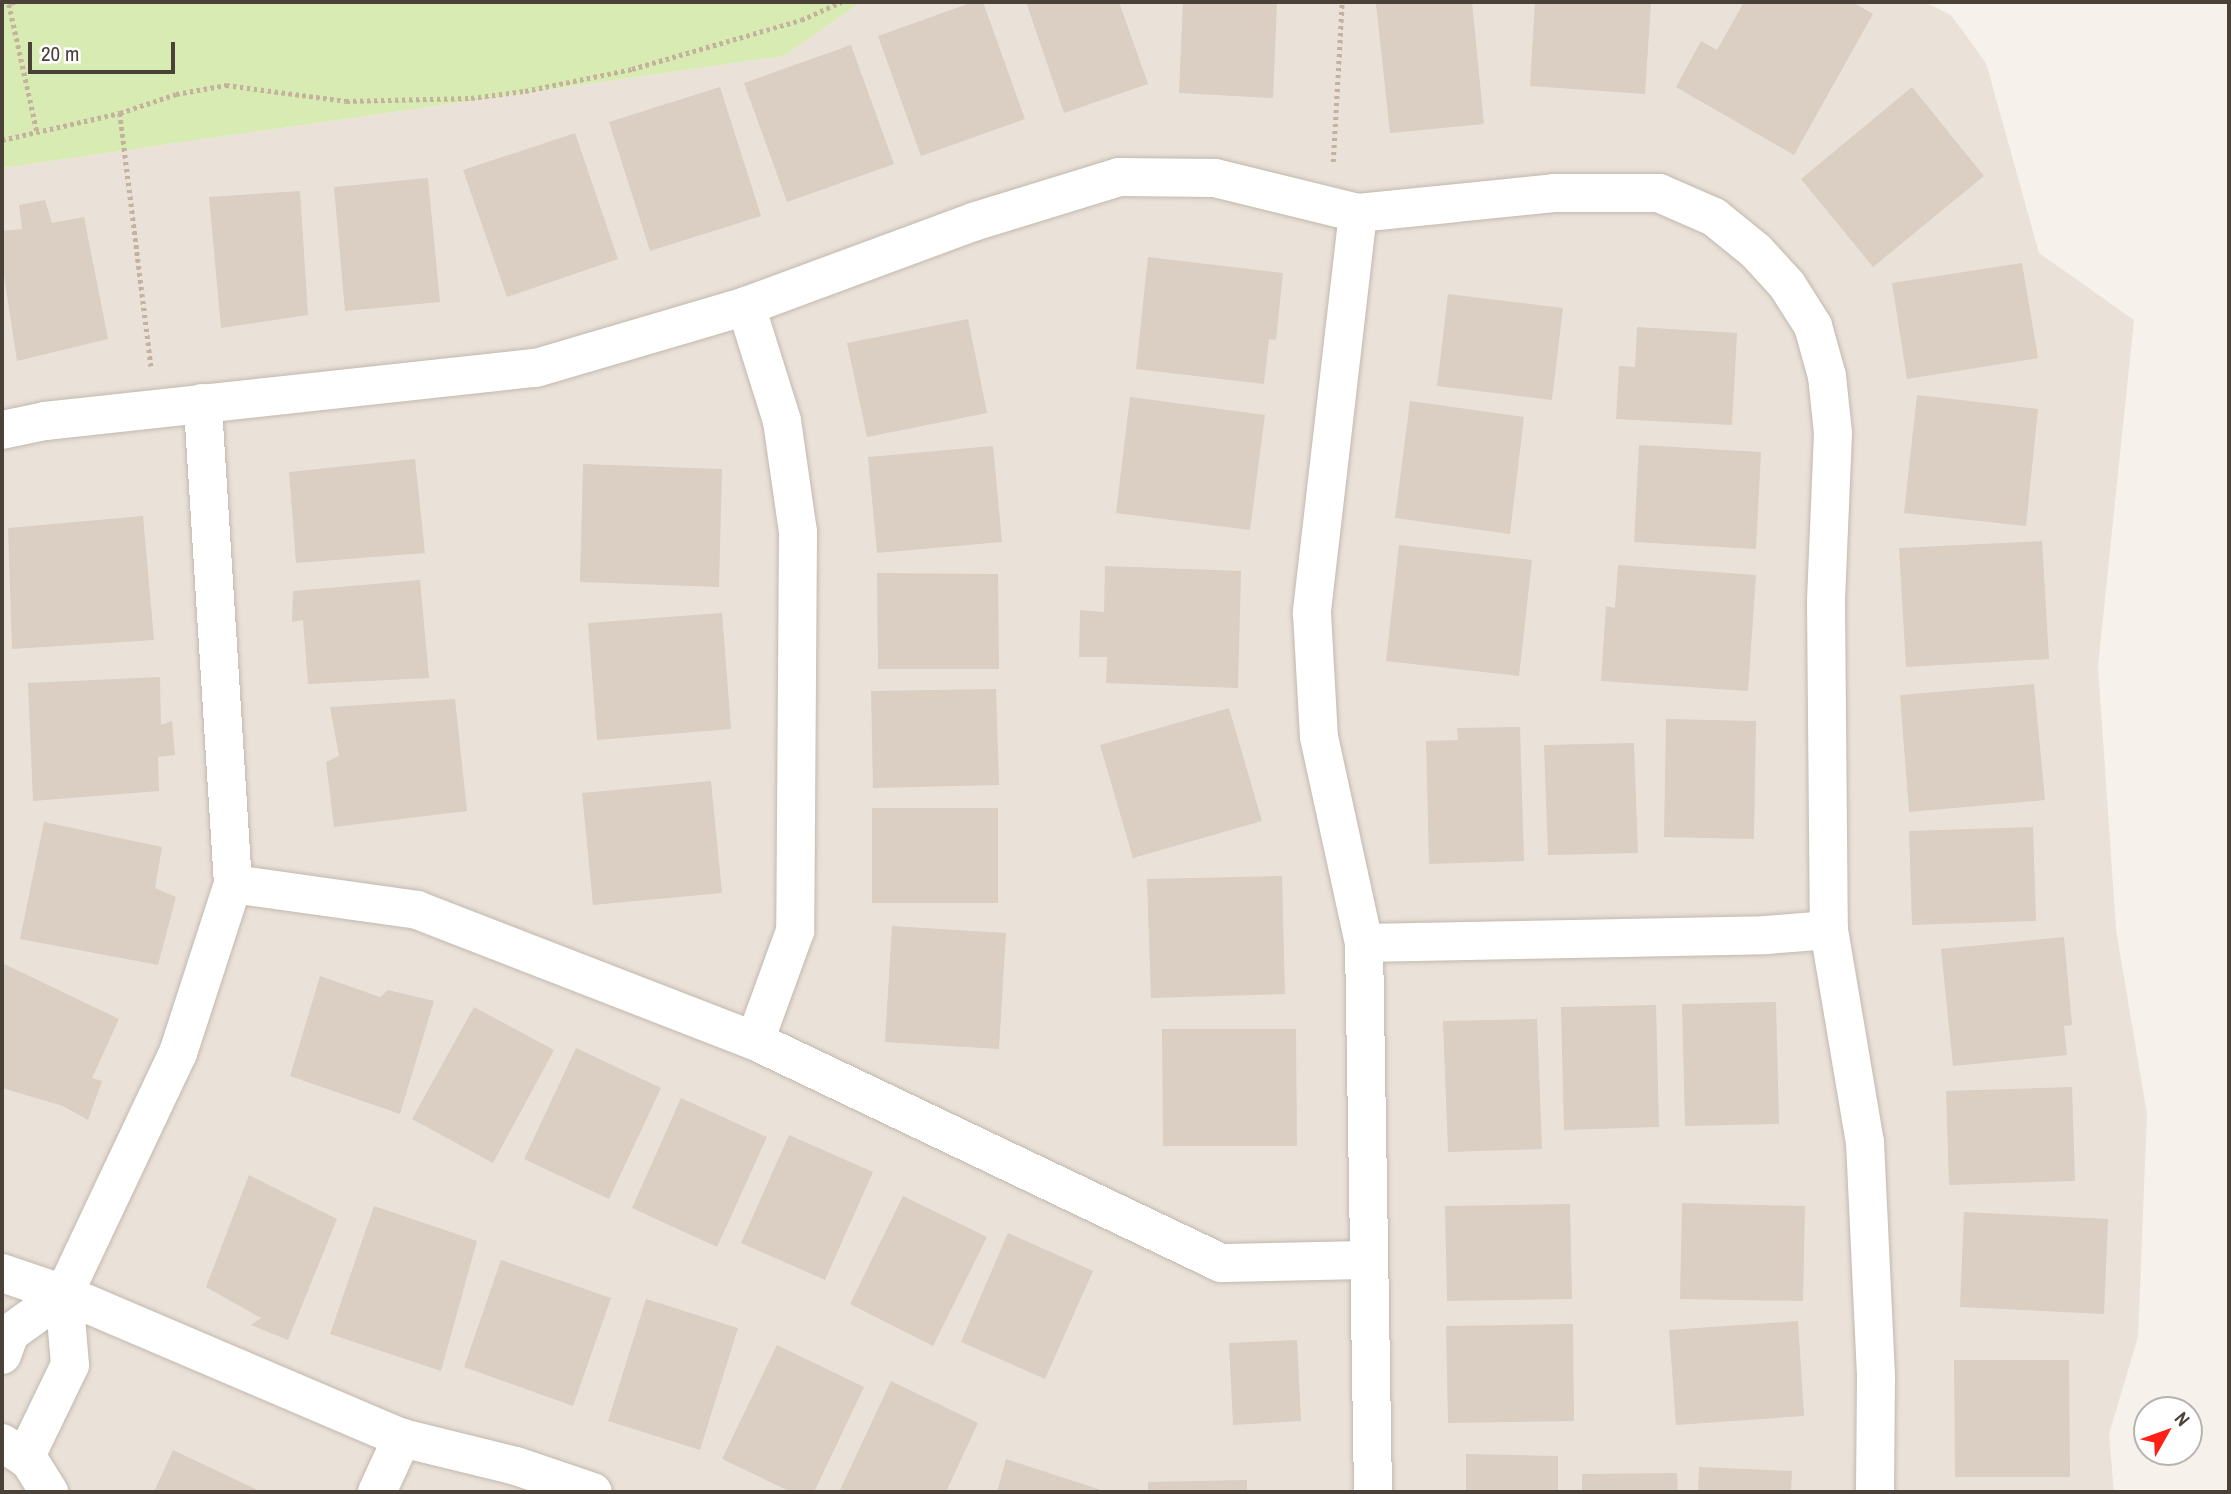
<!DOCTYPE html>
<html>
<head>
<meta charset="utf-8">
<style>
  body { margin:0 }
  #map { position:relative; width:2231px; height:1494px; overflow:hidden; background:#f6f1eb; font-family:"Archivo Narrow",sans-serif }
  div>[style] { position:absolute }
  .residential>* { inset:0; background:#eae2d9 }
  .green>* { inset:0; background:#d8ebb3 }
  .building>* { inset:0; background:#dbcec2 }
  .path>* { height:4.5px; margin-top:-2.25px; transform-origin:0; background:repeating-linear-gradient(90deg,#c4b29d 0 3.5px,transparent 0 7px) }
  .roads { filter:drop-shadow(0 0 2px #c2b8ad) drop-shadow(0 0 2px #c2b8ad) }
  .minor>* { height:38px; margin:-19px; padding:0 19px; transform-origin:19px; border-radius:19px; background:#fff }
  span { translate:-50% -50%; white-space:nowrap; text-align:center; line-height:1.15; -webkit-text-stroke:6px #fff; paint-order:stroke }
  .frame { position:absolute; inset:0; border:4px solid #4a4138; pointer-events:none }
  .north { position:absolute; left:2133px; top:1396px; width:70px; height:70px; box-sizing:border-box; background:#fff; border:2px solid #b7b3af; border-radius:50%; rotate:50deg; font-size:19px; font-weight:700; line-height:28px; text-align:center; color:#4a4138 }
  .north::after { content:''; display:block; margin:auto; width:24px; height:32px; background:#ff2118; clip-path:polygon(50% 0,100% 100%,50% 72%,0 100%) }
  .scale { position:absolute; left:28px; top:42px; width:147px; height:32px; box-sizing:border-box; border:4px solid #4a4138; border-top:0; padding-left:9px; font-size:21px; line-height:24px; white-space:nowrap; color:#4a4138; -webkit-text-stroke:5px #fff; paint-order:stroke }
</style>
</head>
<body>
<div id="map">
  <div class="residential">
    <i style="clip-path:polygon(861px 2px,1924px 2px,1951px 15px,1986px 63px,2039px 253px,2134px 320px,2098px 666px,2116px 929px,2147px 1114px,2138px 1337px,2109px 1434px,2114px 1492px,2px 1492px,2px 168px,784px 56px)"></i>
  </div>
  <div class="green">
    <i style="clip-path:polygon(2px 2px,861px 2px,784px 56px,2px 168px)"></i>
  </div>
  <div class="building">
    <i style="clip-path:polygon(973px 2px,983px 2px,1025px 119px,921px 156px,878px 36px)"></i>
    <i style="clip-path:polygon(1026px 2px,1119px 2px,1148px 84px,1064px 113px)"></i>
    <i style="clip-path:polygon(1183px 2px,1277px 2px,1273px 98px,1179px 93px)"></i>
    <i style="clip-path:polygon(1472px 2px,1484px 124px,1390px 133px,1376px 4px)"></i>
    <i style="clip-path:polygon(1535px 2px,1651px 2px,1645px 94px,1530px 86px)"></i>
    <i style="clip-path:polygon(1744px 2px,1852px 2px,1873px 14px,1794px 155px,1676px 87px,1701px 41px,1717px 50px)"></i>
    <i style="clip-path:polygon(851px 45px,894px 164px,787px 202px,744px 83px)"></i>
    <i style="clip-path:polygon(720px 87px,761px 216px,650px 251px,609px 122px)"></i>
    <i style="clip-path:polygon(1912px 87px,1984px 176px,1873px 267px,1801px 179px)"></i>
    <i style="clip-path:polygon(575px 133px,618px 259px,507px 297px,463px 170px)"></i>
    <i style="clip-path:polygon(428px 178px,440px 302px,345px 311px,334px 187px)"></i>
    <i style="clip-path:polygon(300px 191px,308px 315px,221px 328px,209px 197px)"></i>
    <i style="clip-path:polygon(45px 200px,52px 223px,84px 217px,108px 339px,17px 361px,2px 263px,2px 231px,22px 229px,19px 205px)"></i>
    <i style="clip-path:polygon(1148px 257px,1283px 273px,1276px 340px,1269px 339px,1264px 384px,1136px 369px)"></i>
    <i style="clip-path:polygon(2022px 263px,2038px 358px,1907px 379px,1892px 283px)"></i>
    <i style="clip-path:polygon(1448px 294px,1563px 308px,1552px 400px,1437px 386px)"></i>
    <i style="clip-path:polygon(968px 319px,987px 413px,867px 437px,847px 343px)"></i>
    <i style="clip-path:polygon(1637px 327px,1737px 333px,1732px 425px,1616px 419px,1619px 366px,1635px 367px)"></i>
    <i style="clip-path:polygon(1917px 395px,2038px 409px,2026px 526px,1904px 513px)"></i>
    <i style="clip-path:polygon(1130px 397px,1265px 415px,1250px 530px,1116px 513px)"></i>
    <i style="clip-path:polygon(1410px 401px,1524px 417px,1510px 534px,1395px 518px)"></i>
    <i style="clip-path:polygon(1639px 445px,1761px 452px,1756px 549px,1634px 542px)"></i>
    <i style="clip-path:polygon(993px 446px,1002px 542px,877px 553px,868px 457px)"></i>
    <i style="clip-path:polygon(415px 459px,425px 553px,296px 563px,289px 472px)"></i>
    <i style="clip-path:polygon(583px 464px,722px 469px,719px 587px,580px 582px)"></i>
    <i style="clip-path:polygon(143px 516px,154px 640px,12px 649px,8px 528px)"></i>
    <i style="clip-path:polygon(2042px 541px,2049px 659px,1906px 667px,1899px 548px)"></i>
    <i style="clip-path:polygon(1399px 545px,1532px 560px,1519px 676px,1386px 661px)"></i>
    <i style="clip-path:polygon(1618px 565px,1756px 575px,1748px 691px,1601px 681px,1606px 606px,1615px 608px)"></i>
    <i style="clip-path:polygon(1105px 566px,1241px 571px,1238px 688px,1106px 683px,1107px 657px,1079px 657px,1080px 610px,1104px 612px)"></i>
    <i style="clip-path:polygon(877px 573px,998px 574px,999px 669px,878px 669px)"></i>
    <i style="clip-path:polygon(420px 580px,429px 678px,308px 684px,303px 620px,292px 622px,293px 591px)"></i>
    <i style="clip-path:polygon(722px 613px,731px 729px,597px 740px,588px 623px)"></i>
    <i style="clip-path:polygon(160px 677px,161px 725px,172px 721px,175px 755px,158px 757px,159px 791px,33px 801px,28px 683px)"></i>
    <i style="clip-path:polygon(2034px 684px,2045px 800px,1909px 812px,1900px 695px)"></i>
    <i style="clip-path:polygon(996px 689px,999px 785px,873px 788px,871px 691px)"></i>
    <i style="clip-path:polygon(455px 699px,467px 811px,334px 827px,326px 762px,339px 756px,330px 707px)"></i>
    <i style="clip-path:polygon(1229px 708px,1262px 821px,1133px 858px,1100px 745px)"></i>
    <i style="clip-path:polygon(1666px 719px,1756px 721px,1754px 839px,1664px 837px)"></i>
    <i style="clip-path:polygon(1520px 727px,1524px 861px,1429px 864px,1426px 741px,1458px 740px,1457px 728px)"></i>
    <i style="clip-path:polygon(1634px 743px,1638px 853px,1548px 855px,1544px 745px)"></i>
    <i style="clip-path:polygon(711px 781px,722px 893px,593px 905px,582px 793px)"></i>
    <i style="clip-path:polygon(872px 808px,998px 808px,998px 903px,872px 903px)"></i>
    <i style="clip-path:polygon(44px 822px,162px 847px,155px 888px,176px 897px,158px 965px,20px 939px)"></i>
    <i style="clip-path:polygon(2033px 827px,2036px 921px,1912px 925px,1909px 831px)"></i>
    <i style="clip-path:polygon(1282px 876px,1285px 994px,1151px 998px,1147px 879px)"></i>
    <i style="clip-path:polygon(892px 926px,1006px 933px,999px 1049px,885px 1042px)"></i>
    <i style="clip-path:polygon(2064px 937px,2072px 1025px,2064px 1026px,2067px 1055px,1953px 1066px,1941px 949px)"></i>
    <i style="clip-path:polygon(2px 963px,119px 1019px,92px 1078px,102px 1081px,88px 1120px,63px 1106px,2px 1088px)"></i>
    <i style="clip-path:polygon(320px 976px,380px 997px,388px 990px,434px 1001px,400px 1114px,290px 1076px)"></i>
    <i style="clip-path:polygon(1776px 1002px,1779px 1124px,1685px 1126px,1682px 1004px)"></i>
    <i style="clip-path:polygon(1656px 1005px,1659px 1127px,1564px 1130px,1561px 1007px)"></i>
    <i style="clip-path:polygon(474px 1007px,554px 1050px,493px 1163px,412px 1119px)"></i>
    <i style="clip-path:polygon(1537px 1019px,1542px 1149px,1448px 1152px,1443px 1021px)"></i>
    <i style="clip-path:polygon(1162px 1029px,1296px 1029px,1297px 1146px,1163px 1146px)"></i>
    <i style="clip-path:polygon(576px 1048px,661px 1088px,609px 1199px,524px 1159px)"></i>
    <i style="clip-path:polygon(2072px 1087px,2075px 1181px,1949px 1185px,1946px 1091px)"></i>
    <i style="clip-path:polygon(681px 1098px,767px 1137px,717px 1247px,632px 1208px)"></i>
    <i style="clip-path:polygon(789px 1135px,873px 1172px,825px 1280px,741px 1243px)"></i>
    <i style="clip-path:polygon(249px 1175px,337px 1219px,288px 1340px,251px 1325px,261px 1318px,206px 1287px)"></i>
    <i style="clip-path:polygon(903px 1196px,987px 1237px,933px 1346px,850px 1304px)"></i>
    <i style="clip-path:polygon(1682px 1203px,1805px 1206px,1803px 1301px,1680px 1299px)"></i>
    <i style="clip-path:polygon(1570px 1204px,1572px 1299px,1447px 1301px,1445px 1206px)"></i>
    <i style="clip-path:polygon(374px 1206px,477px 1241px,441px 1371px,330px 1334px)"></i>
    <i style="clip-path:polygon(1964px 1212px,2108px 1219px,2104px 1314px,1960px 1307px)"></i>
    <i style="clip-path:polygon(1008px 1233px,1093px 1271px,1045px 1379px,961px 1342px)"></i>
    <i style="clip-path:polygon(501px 1260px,611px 1298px,573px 1406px,464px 1367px)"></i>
    <i style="clip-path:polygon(646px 1299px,738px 1328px,700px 1450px,608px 1421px)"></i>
    <i style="clip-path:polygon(1798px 1321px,1804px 1416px,1676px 1425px,1669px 1330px)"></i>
    <i style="clip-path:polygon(1573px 1324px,1574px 1421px,1448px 1423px,1446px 1326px)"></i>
    <i style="clip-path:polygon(1297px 1340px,1301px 1421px,1233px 1425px,1229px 1343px)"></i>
    <i style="clip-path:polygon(777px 1345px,864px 1387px,814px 1492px,791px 1492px,722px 1459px)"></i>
    <i style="clip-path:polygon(1954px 1360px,2069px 1360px,2070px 1477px,1955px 1477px)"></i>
    <i style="clip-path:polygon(891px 1381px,978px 1423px,946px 1492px,839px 1492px)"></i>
    <i style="clip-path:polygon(173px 1450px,262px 1492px,154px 1492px)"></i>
    <i style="clip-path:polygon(1466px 1454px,1558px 1456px,1558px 1492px,1466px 1492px)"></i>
    <i style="clip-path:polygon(1006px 1459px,1107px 1492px,997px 1492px)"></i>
    <i style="clip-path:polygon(1699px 1467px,1792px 1471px,1791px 1492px,1698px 1492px)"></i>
    <i style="clip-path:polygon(1677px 1473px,1678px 1492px,1582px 1492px,1582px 1474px)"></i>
    <i style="clip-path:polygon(1247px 1480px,1247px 1492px,1148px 1492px,1148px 1482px)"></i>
  </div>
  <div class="path">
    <i style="left:15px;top:2px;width:6px;rotate:162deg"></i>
    <i style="left:9px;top:4px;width:130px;rotate:77.6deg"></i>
    <i style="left:120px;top:113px;width:255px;rotate:83deg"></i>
    <i style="left:2px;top:140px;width:121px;rotate:-12.9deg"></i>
    <i style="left:120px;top:113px;width:59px;rotate:-18.7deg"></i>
    <i style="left:176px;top:94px;width:51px;rotate:-10.2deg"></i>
    <i style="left:226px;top:85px;width:121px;rotate:7.6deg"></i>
    <i style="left:346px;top:101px;width:125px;rotate:-1.4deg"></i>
    <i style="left:471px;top:98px;width:54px;rotate:-7.4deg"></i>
    <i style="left:525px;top:91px;width:109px;rotate:-11.6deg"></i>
    <i style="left:632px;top:69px;width:176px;rotate:-16.2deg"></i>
    <i style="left:801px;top:20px;width:44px;rotate:-24.2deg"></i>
    <i style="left:1333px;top:162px;width:160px;rotate:-86.8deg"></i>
  </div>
  <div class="roads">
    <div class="minor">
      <i style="left:1358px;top:213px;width:403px;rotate:96.6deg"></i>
      <i style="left:1312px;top:613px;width:124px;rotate:86.8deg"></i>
      <i style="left:1319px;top:737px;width:211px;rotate:77.7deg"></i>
      <i style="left:1364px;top:943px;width:549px;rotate:89.06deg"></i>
      <i style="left:746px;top:306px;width:121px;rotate:72.6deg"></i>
      <i style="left:782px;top:421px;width:112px;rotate:81.8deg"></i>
      <i style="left:798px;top:532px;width:399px;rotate:90.4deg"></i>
      <i style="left:795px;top:931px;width:117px;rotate:110deg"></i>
      <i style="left:2px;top:430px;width:44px;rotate:-11.8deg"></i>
      <i style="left:45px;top:421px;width:494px;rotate:-6.2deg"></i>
      <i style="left:536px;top:368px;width:219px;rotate:-16.4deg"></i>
      <i style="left:746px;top:306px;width:242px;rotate:-20.3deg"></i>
      <i style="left:973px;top:222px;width:153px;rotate:-17.1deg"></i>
      <i style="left:1119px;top:177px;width:96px;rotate:0.6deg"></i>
      <i style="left:1215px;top:178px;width:147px;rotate:13.8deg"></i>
      <i style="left:1358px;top:213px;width:197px;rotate:-5.8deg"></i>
      <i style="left:1554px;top:193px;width:105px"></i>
      <i style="left:1659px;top:193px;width:60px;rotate:23.6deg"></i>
      <i style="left:1714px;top:217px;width:54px;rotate:39deg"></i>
      <i style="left:1756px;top:251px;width:46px;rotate:47.6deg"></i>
      <i style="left:1787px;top:285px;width:49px;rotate:57.6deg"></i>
      <i style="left:1813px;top:326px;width:52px;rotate:74.4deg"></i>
      <i style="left:1827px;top:376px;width:57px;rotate:84deg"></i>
      <i style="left:1833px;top:433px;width:169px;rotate:92.4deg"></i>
      <i style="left:1826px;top:602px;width:328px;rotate:89.5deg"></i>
      <i style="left:1829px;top:930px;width:215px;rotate:80.4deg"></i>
      <i style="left:1865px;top:1142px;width:235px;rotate:87.3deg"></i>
      <i style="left:1876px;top:1377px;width:115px;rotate:90.5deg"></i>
      <i style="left:233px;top:884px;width:186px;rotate:8deg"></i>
      <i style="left:417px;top:910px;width:362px;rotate:21.2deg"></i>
      <i style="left:755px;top:1041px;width:516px;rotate:25.47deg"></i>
      <i style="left:1221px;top:1263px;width:147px;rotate:-1.2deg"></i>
      <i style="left:1364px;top:943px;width:402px;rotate:-1.1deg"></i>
      <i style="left:1766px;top:935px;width:63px;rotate:-4.5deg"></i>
      <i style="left:2px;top:1273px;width:65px;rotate:18.7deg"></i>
      <i style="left:64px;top:1294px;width:367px;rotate:23.1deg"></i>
      <i style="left:402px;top:1438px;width:117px;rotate:13.8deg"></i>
      <i style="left:516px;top:1466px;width:81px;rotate:18.7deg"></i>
      <i style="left:2px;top:1355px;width:23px;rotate:-70deg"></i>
      <i style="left:10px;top:1333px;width:67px;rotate:-35.8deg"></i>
      <i style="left:64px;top:1294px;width:267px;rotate:-64.7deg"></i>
      <i style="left:178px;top:1053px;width:178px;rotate:-72deg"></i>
      <i style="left:233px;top:884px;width:482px;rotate:-93.6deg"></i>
      <i style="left:2px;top:1443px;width:32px;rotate:32deg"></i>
      <i style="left:29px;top:1460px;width:38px;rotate:58deg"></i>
      <i style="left:25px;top:1458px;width:103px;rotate:-64.2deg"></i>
      <i style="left:70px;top:1365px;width:71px;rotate:-94.8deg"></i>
      <i style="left:377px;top:1492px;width:60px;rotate:-65.2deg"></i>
    </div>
  </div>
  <div class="frame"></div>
  <div class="north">N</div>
  <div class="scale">20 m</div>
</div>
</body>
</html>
